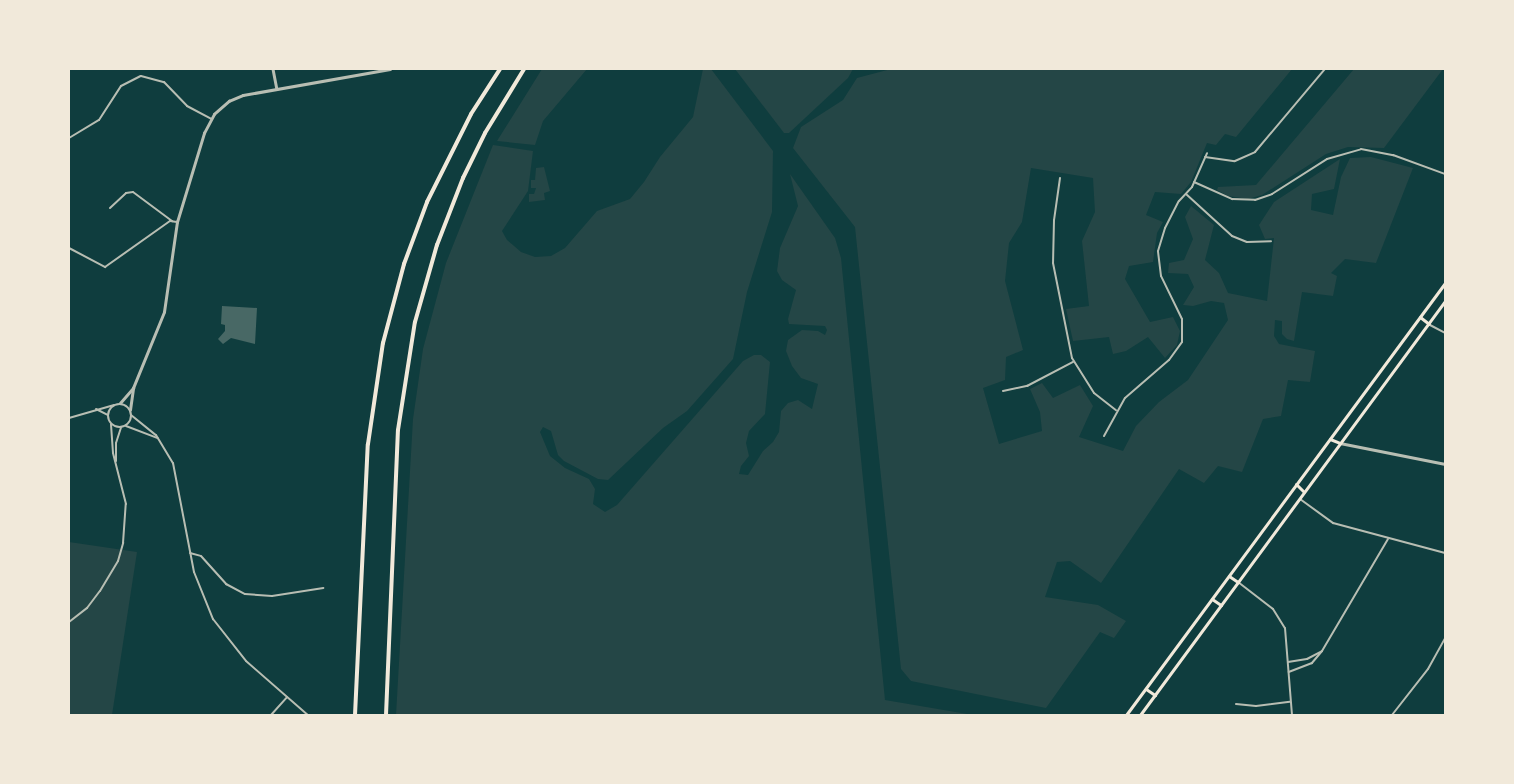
<!DOCTYPE html>
<html>
<head>
<meta charset="utf-8">
<style>
  body { margin:0 }
  #map { position:relative; width:1514px; height:784px; overflow:hidden; background:#0f3d3e; font-family:Overpass,sans-serif }
  div>[style] { position:absolute }
  .green>* { inset:0; background:#244646 }
  .building>* { inset:0; background:#486865 }
  .minor>* { height:2px; margin:-1px; padding:0 1px; transform-origin:1px; border-radius:1px; background:#b8beb3 }
  .tertiary>* { height:2.5px; margin:-1.25px; padding:0 1.25px; transform-origin:1.25px; border-radius:1.25px; background:#b8beb3 }
  .tertiary>.ring { margin:-1.25px; padding:0; box-sizing:content-box; background:none; border:2.5px solid #b8beb3; border-radius:50% }
  .primary>* { height:3px; margin:-1.5px; padding:0 1.5px; transform-origin:1.5px; border-radius:1.5px; background:#f1e9da }
  .motorway>* { height:4px; margin:-2px; padding:0 2px; transform-origin:2px; border-radius:2px; background:#f1e9da }
  span { translate:-50% -50%; white-space:nowrap; text-align:center; line-height:1.15; -webkit-text-stroke:4.5px #f1e9da; paint-order:stroke }
  .frame { position:absolute; inset:0; border:70px solid #f1e9da; pointer-events:none }
</style>
</head>
<body>
<div id="map">
  <div class="green">
    <i style="clip-path:polygon(542px 69px,587px 69px,543px 121px,535px 145px,497px 141px)"></i>
    <i style="clip-path:polygon(703px 69px,711px 69px,773px 151px,772px 212px,747px 292px,733px 359px,687px 411px,663px 428px,608px 480px,598px 479px,564px 461px,558px 455px,551px 431px,543px 427px,540px 432px,550px 456px,565px 468px,589px 479px,595px 489px,593px 504px,605px 512px,617px 505px,743px 361px,754px 355px,761px 355px,770px 362px,765px 414px,749px 431px,746px 443px,749px 456px,741px 466px,739px 474px,748px 475px,763px 451px,773px 442px,779px 432px,781px 411px,788px 403px,798px 400px,812px 409px,818px 384px,801px 378px,792px 366px,786px 351px,788px 340px,802px 330px,818px 331px,825px 335px,827px 330px,825px 326px,789px 324px,788px 319px,796px 290px,782px 280px,777px 271px,780px 248px,798px 206px,790px 174px,835px 238px,841px 258px,885px 700px,973px 715px,396px 715px,413px 419px,423px 349px,446px 263px,493px 145px,533px 151px,528px 191px,502px 231px,507px 240px,521px 252px,535px 257px,551px 256px,565px 248px,597px 211px,630px 199px,644px 182px,660px 157px,693px 117px)"></i>
    <i style="clip-path:polygon(735px 69px,853px 69px,848px 78px,789px 133px,784px 133px)"></i>
    <i style="clip-path:polygon(891px 69px,1292px 69px,1236px 137px,1225px 134px,1216px 145px,1207px 143px,1191px 182px,1181px 194px,1155px 192px,1146px 215px,1163px 222px,1157px 233px,1153px 262px,1129px 266px,1125px 279px,1150px 322px,1173px 317px,1180px 331px,1177px 345px,1165px 358px,1148px 337px,1126px 351px,1113px 354px,1109px 337px,1073px 341px,1066px 309px,1089px 306px,1082px 241px,1095px 212px,1093px 178px,1031px 168px,1022px 222px,1009px 243px,1005px 281px,1023px 350px,1006px 357px,1005px 380px,983px 388px,999px 444px,1042px 431px,1040px 412px,1030px 389px,1042px 383px,1053px 398px,1080px 385px,1093px 406px,1079px 437px,1123px 451px,1136px 426px,1159px 402px,1188px 380px,1228px 320px,1224px 303px,1211px 301px,1193px 306px,1183px 305px,1194px 287px,1188px 274px,1168px 273px,1169px 263px,1184px 260px,1193px 239px,1185px 217px,1191px 206px,1214px 225px,1205px 260px,1219px 273px,1228px 293px,1267px 301px,1274px 238px,1265px 239px,1259px 225px,1274px 202px,1340px 159px,1334px 189px,1312px 194px,1311px 210px,1333px 215px,1341px 177px,1350px 158px,1371px 157px,1413px 168px,1376px 263px,1345px 259px,1331px 273px,1337px 276px,1333px 296px,1302px 292px,1294px 341px,1287px 339px,1282px 334px,1282px 321px,1275px 320px,1274px 336px,1279px 344px,1315px 351px,1310px 382px,1288px 380px,1281px 416px,1263px 419px,1242px 472px,1218px 466px,1204px 483px,1179px 469px,1101px 583px,1070px 561px,1057px 562px,1045px 597px,1098px 605px,1126px 621px,1114px 638px,1100px 632px,1046px 708px,911px 681px,901px 669px,855px 227px,793px 148px,801px 127px,843px 100px,857px 78px)"></i>
    <i style="clip-path:polygon(1354px 69px,1443px 69px,1384px 148px,1348px 147px,1326px 154px,1262px 195px,1248px 199px,1228px 196px,1217px 190px,1218px 187px,1256px 185px)"></i>
    <i style="clip-path:polygon(544px 167px,550px 191px,544px 193px,545px 200px,529px 202px,529px 194px,534px 194px,536px 188px,531px 188px,531px 180px,535px 180px,536px 168px)"></i>
    <i style="clip-path:polygon(69px 542px,137px 552px,112px 715px,69px 715px)"></i>
  </div>
  <div class="building">
    <i style="clip-path:polygon(222px 306px,257px 308px,255px 344px,231px 338px,223px 344px,218px 339px,225px 331px,225px 325px,221px 324px)"></i>
  </div>
  <div class="minor">
    <i style="left:69px;top:138px;width:35px;rotate:-31deg"></i>
    <i style="left:99px;top:120px;width:40px;rotate:-57.1deg"></i>
    <i style="left:121px;top:86px;width:22px;rotate:-27deg"></i>
    <i style="left:141px;top:76px;width:24px;rotate:15deg"></i>
    <i style="left:164px;top:82px;width:33px;rotate:46deg"></i>
    <i style="left:187px;top:106px;width:27px;rotate:28deg"></i>
    <i style="left:1205px;top:157px;width:30px;rotate:8deg"></i>
    <i style="left:1235px;top:161px;width:22px;rotate:-24deg"></i>
    <i style="left:1255px;top:152px;width:109px;rotate:-49.9deg"></i>
    <i style="left:1060px;top:178px;width:42px;rotate:98.1deg"></i>
    <i style="left:1054px;top:220px;width:43px;rotate:91.3deg"></i>
    <i style="left:1053px;top:263px;width:97px;rotate:78.7deg"></i>
    <i style="left:1072px;top:358px;width:41px;rotate:57.8deg"></i>
    <i style="left:1094px;top:393px;width:28px;rotate:38deg"></i>
    <i style="left:1194px;top:182px;width:42px;rotate:24.1deg"></i>
    <i style="left:1232px;top:199px;width:23px;rotate:2deg"></i>
    <i style="left:1255px;top:200px;width:18px;rotate:-19deg"></i>
    <i style="left:1272px;top:194px;width:65px;rotate:-32.5deg"></i>
    <i style="left:1327px;top:159px;width:35px;rotate:-16deg"></i>
    <i style="left:1361px;top:149px;width:33px;rotate:11deg"></i>
    <i style="left:1393px;top:155px;width:55px;rotate:20.1deg"></i>
    <i style="left:1186px;top:194px;width:62px;rotate:42.4deg"></i>
    <i style="left:1232px;top:236px;width:16px;rotate:22deg"></i>
    <i style="left:1247px;top:242px;width:24px;rotate:-2deg"></i>
    <i style="left:110px;top:208px;width:22px;rotate:-43deg"></i>
    <i style="left:126px;top:193px;width:7px;rotate:-8deg"></i>
    <i style="left:133px;top:192px;width:49px;rotate:36.6deg"></i>
    <i style="left:69px;top:248px;width:41px;rotate:27.8deg"></i>
    <i style="left:105px;top:267px;width:80px;rotate:-35.3deg"></i>
    <i style="left:170px;top:221px;width:7px;rotate:8deg"></i>
    <i style="left:1430px;top:325px;width:17px;rotate:28deg"></i>
    <i style="left:1003px;top:391px;width:25px;rotate:-12deg"></i>
    <i style="left:1027px;top:386px;width:52px;rotate:-27.6deg"></i>
    <i style="left:96px;top:409px;width:13px;rotate:27deg"></i>
    <i style="left:131px;top:415px;width:32px;rotate:39deg"></i>
    <i style="left:156px;top:435px;width:33px;rotate:59deg"></i>
    <i style="left:173px;top:463px;width:111px;rotate:79.1deg"></i>
    <i style="left:194px;top:572px;width:51px;rotate:68deg"></i>
    <i style="left:213px;top:619px;width:53px;rotate:51.8deg"></i>
    <i style="left:246px;top:661px;width:82px;rotate:41.1deg"></i>
    <i style="left:69px;top:418px;width:47px;rotate:-16.1deg"></i>
    <i style="left:126px;top:426px;width:34px;rotate:21deg"></i>
    <i style="left:1104px;top:436px;width:43px;rotate:-61.1deg"></i>
    <i style="left:1125px;top:398px;width:58px;rotate:-40.8deg"></i>
    <i style="left:1169px;top:360px;width:22px;rotate:-54deg"></i>
    <i style="left:1182px;top:342px;width:23px;rotate:-90deg"></i>
    <i style="left:1182px;top:319px;width:48px;rotate:-116deg"></i>
    <i style="left:1161px;top:276px;width:25px;rotate:-97deg"></i>
    <i style="left:1158px;top:251px;width:24px;rotate:-73deg"></i>
    <i style="left:1165px;top:228px;width:30px;rotate:-63deg"></i>
    <i style="left:1179px;top:201px;width:19px;rotate:-47deg"></i>
    <i style="left:1192px;top:187px;width:37px;rotate:-66deg"></i>
    <i style="left:116px;top:461px;width:18px;rotate:-90deg"></i>
    <i style="left:116px;top:443px;width:16px;rotate:-72deg"></i>
    <i style="left:1300px;top:499px;width:41px;rotate:36deg"></i>
    <i style="left:1333px;top:523px;width:116px;rotate:15deg"></i>
    <i style="left:190px;top:553px;width:11px;rotate:15deg"></i>
    <i style="left:201px;top:556px;width:38px;rotate:48deg"></i>
    <i style="left:226px;top:584px;width:21px;rotate:28deg"></i>
    <i style="left:245px;top:594px;width:27px;rotate:4deg"></i>
    <i style="left:272px;top:596px;width:52px;rotate:-8.9deg"></i>
    <i style="left:1238px;top:582px;width:44px;rotate:37.6deg"></i>
    <i style="left:1273px;top:609px;width:22px;rotate:58deg"></i>
    <i style="left:1285px;top:628px;width:87px;rotate:85.4deg"></i>
    <i style="left:69px;top:622px;width:23px;rotate:-38deg"></i>
    <i style="left:87px;top:608px;width:21px;rotate:-53deg"></i>
    <i style="left:100px;top:591px;width:35px;rotate:-59deg"></i>
    <i style="left:118px;top:561px;width:19px;rotate:-74deg"></i>
    <i style="left:123px;top:543px;width:39px;rotate:-86deg"></i>
    <i style="left:126px;top:504px;width:53px;rotate:-104.3deg"></i>
    <i style="left:113px;top:453px;width:29px;rotate:-94deg"></i>
    <i style="left:1322px;top:651px;width:130px;rotate:-59.5deg"></i>
    <i style="left:1288px;top:662px;width:19px;rotate:-9deg"></i>
    <i style="left:1307px;top:659px;width:17px;rotate:-28deg"></i>
    <i style="left:1322px;top:651px;width:16px;rotate:130deg"></i>
    <i style="left:1312px;top:663px;width:25px;rotate:159deg"></i>
    <i style="left:1236px;top:704px;width:20px;rotate:6deg"></i>
    <i style="left:1256px;top:706px;width:34px;rotate:-7deg"></i>
    <i style="left:271px;top:715px;width:24px;rotate:-48deg"></i>
    <i style="left:1392px;top:715px;width:58px;rotate:-52deg"></i>
    <i style="left:1428px;top:669px;width:35px;rotate:-61deg"></i>
  </div>
  <div class="tertiary">
    <i style="left:273px;top:69px;width:20px;rotate:79deg"></i>
    <i style="left:120px;top:403px;width:20px;rotate:-49deg"></i>
    <i class="ring" style="left:108px;top:404px;width:21.5px;height:21.5px"></i>
    <i style="left:130px;top:410px;width:22px;rotate:-82deg"></i>
    <i style="left:133px;top:388px;width:82px;rotate:-67.8deg"></i>
    <i style="left:164px;top:312px;width:91px;rotate:-81.8deg"></i>
    <i style="left:177px;top:222px;width:93px;rotate:-73.1deg"></i>
    <i style="left:204px;top:133px;width:21px;rotate:-62deg"></i>
    <i style="left:214px;top:114px;width:20px;rotate:-41deg"></i>
    <i style="left:229px;top:101px;width:15px;rotate:-23deg"></i>
    <i style="left:243px;top:95px;width:149px;rotate:-10deg"></i>
    <i style="left:1340px;top:443px;width:107px;rotate:11.3deg"></i>
  </div>
  <div class="primary">
    <i style="left:1420px;top:317px;width:11px;rotate:38deg"></i>
    <i style="left:1330px;top:439px;width:11px;rotate:22deg"></i>
    <i style="left:1296px;top:484px;width:11px;rotate:45deg"></i>
    <i style="left:1229px;top:576px;width:11px;rotate:34deg"></i>
    <i style="left:1212px;top:599px;width:11px;rotate:34deg"></i>
    <i style="left:1146px;top:689px;width:11px;rotate:34deg"></i>
    <i style="left:1126px;top:715px;width:537px;rotate:-53.56deg"></i>
    <i style="left:1140px;top:715px;width:514px;rotate:-53.62deg"></i>
  </div>
  <div class="motorway">
    <i style="left:355px;top:715px;width:271px;rotate:-87.3deg"></i>
    <i style="left:368px;top:444px;width:102px;rotate:-81.6deg"></i>
    <i style="left:383px;top:343px;width:82px;rotate:-75.1deg"></i>
    <i style="left:404px;top:264px;width:66px;rotate:-69.6deg"></i>
    <i style="left:427px;top:202px;width:98px;rotate:-63.4deg"></i>
    <i style="left:471px;top:114px;width:54px;rotate:-57.2deg"></i>
    <i style="left:386px;top:715px;width:285px;rotate:-87.6deg"></i>
    <i style="left:398px;top:430px;width:109px;rotate:-81.1deg"></i>
    <i style="left:415px;top:322px;width:80px;rotate:-74.1deg"></i>
    <i style="left:437px;top:245px;width:72px;rotate:-68.8deg"></i>
    <i style="left:463px;top:178px;width:50px;rotate:-63.9deg"></i>
    <i style="left:485px;top:133px;width:75px;rotate:-58.6deg"></i>
  </div>
  <div class="frame"></div>
</div>
</body>
</html>
